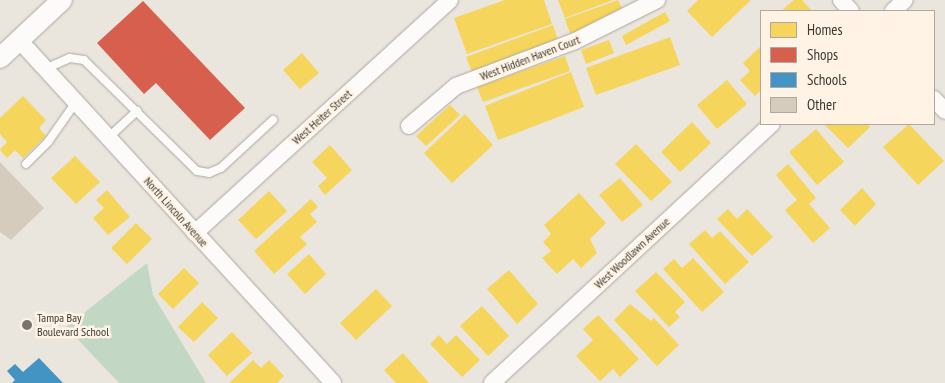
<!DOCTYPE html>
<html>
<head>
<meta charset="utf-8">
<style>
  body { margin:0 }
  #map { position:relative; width:945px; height:383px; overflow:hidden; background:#eae5dd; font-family:"PT Sans Narrow",sans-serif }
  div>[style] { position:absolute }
  .green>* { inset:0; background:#c3d7c5 }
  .homes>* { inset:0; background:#f6d55c }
  .shops>* { inset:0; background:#d6604d }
  .schools>* { inset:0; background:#4393c3 }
  .building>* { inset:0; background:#d5ccbe }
  .roads { filter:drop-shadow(0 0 1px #aba7a0) drop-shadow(0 0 1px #aba7a0) }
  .service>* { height:8px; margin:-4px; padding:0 4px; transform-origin:4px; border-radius:4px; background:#fcfbfa }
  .minor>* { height:16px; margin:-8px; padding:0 8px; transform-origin:8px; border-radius:8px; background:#fcfbfa }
  .tertiary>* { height:20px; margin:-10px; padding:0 10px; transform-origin:10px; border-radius:10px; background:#fcfbfa }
  .dots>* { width:14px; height:14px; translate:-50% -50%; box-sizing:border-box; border:2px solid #fef3e4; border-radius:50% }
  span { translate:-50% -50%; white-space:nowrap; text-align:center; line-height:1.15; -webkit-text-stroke:5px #fef3e4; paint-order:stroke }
  .street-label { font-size:12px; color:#3c3832 }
  .poi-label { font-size:12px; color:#3c3832 }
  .left { translate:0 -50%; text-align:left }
  .legend { position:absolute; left:760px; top:10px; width:175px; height:115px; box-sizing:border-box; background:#fef3e4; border:1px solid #b0a89d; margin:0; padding:6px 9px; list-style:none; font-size:15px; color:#3c3832 }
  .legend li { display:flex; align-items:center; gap:10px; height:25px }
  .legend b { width:25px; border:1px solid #b0a89d }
</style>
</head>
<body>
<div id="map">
  <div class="green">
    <i style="clip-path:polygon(147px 263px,153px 295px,206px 383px,119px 383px,66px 327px)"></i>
  </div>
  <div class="homes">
    <i style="clip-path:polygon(505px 0,544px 0,552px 24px,467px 54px,454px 18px)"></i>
    <i style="clip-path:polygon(558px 0,613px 0,565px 18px)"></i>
    <i style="clip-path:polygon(618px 0,625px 15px,570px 34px,565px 19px)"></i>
    <i style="clip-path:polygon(698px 0,751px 0,712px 37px,687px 11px)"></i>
    <i style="clip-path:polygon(794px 0,802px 0,812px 11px,781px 11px)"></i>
    <i style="clip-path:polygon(665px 12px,670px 21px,626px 45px,622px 36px)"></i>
    <i style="clip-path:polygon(553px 25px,558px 40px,472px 72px,466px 57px)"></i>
    <i style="clip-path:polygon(670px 37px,680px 65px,596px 95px,586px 68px)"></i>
    <i style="clip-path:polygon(609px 40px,614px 53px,586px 64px,581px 50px)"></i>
    <i style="clip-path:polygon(761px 46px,761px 90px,755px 96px,740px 80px,750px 71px,743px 63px)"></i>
    <i style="clip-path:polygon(302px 53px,319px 73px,300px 89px,283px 70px)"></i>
    <i style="clip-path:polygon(565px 56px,570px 71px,483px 102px,477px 87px)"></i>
    <i style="clip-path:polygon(571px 72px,584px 107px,498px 140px,485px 106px)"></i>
    <i style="clip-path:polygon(727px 80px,747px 104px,717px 129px,697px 105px)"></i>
    <i style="clip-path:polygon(23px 96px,46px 120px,39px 128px,46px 136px,23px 158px,15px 150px,7px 158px,0 150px,7px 142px,0 134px,0 118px)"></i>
    <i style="clip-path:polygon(450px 105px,460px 115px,426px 146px,416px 136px)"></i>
    <i style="clip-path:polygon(465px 114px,493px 145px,452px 183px,424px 153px)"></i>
    <i style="clip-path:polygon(692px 122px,711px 143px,680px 172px,661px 152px)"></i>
    <i style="clip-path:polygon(824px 124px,867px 124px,870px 127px,848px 148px)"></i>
    <i style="clip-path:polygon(909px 124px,944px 161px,918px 185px,883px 147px)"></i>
    <i style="clip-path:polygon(816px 129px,844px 162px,817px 185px,789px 152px)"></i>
    <i style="clip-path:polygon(636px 144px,672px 182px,651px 201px,615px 164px)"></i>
    <i style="clip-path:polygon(330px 145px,352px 170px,325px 195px,318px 186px,327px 178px,312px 162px)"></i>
    <i style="clip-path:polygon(75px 156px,100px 182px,76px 204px,51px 178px)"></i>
    <i style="clip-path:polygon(788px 164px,816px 198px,809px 204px,830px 228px,813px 243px,785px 210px,797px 200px,776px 175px)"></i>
    <i style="clip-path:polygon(620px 178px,643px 205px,622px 222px,599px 195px)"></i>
    <i style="clip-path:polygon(862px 188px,876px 204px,855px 226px,840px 210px)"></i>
    <i style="clip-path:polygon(107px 190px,130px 217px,108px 235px,93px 218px,104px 208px,96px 200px)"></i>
    <i style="clip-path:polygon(269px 191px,287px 211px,256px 239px,238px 220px)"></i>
    <i style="clip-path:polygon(579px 193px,606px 223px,590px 239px,597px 253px,581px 268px,573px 259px,557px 274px,542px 258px,551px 251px,543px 242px,551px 234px,544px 225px)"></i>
    <i style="clip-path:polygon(311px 199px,318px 207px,310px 214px,317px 222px,300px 237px,307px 244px,274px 274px,254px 251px)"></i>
    <i style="clip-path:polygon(728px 209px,737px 219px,747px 209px,773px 237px,752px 256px,717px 219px)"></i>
    <i style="clip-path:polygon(136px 223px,152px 239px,127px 264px,111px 248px)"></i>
    <i style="clip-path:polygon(705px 230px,712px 238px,720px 231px,749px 262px,725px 284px,689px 244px)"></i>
    <i style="clip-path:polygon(309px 254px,326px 274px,305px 294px,287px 274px)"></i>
    <i style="clip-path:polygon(693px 258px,724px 292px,702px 312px,663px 269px,674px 259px,682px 268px)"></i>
    <i style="clip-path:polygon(184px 268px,199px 283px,173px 309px,158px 294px)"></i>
    <i style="clip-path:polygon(509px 270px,538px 304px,517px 324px,487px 289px)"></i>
    <i style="clip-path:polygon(656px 272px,685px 302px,675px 312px,680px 317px,669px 327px,635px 291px)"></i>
    <i style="clip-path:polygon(376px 289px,392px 306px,356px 340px,340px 323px)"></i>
    <i style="clip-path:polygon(202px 302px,218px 318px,194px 342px,178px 327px)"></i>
    <i style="clip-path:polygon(630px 304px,651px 321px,654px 318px,679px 345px,657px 366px,614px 320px)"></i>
    <i style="clip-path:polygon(482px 306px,509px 336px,488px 356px,460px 326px)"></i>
    <i style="clip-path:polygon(598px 315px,639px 359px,620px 377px,613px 369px,600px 381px,576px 356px,593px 340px,583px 329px)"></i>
    <i style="clip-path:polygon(232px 332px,252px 353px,227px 376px,208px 355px)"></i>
    <i style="clip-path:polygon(439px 335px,447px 344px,456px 335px,480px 360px,462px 377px,430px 344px)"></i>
    <i style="clip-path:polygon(403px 353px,429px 383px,396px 383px,384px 370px)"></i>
    <i style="clip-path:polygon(253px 360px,261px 368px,269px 360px,284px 376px,277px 383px,229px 383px)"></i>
  </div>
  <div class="shops">
    <i style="clip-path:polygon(143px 1px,245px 108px,210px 140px,156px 83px,144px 94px,97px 43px)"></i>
  </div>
  <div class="schools">
    <i style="clip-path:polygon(39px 358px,63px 383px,12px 383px,15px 380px,7px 371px,15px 364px,23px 372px)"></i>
  </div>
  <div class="building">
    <i style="clip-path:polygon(0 162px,44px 208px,11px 240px,0 232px)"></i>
  </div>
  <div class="roads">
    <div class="service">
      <i style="left:45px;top:69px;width:27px;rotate:-24deg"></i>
      <i style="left:70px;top:58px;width:14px;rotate:8deg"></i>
      <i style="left:84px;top:60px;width:158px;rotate:44.5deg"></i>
      <i style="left:197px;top:171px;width:12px;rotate:9deg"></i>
      <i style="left:209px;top:173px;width:13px;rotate:-23deg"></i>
      <i style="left:221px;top:168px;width:71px;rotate:-42.7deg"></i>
      <i style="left:108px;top:138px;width:40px;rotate:-43deg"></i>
      <i style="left:26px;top:164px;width:31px;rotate:-45deg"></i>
      <i style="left:48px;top:142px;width:49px;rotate:-55deg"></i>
    </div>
    <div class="minor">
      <i style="left:841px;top:0;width:15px;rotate:48deg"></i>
      <i style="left:893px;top:11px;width:16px;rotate:-43deg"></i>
      <i style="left:19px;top:40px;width:465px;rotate:47.5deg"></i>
      <i style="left:934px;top:99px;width:16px;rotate:47deg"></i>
      <i style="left:409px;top:126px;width:62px;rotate:-40.4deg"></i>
      <i style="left:456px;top:86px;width:127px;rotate:-20.7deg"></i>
      <i style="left:575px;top:41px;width:92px;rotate:-26.6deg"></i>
      <i style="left:195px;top:233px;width:345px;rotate:-42.4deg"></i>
      <i style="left:492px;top:383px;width:381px;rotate:-42.8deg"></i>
    </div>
    <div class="tertiary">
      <i style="left:0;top:58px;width:85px;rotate:-43.1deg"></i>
    </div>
  </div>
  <div class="dots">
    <i style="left:27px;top:325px;background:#79756e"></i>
  </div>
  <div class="street-label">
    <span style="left:530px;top:58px;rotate:-21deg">West Hidden Haven Court</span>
    <span style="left:322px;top:117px;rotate:-42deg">West Heiter Street</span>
    <span style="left:176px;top:212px;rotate:48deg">North Lincoln Avenue</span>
    <span style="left:632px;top:253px;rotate:-43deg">West Woodlawn Avenue</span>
  </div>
  <div class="poi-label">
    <span class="left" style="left:37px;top:325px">Tampa Bay<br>Boulevard School</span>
  </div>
  <ul class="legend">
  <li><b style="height:14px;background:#f6d55c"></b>Homes</li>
  <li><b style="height:14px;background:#d6604d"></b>Shops</li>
  <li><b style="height:14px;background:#4393c3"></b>Schools</li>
  <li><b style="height:14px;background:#d5ccbe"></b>Other</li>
  </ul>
</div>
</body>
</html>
